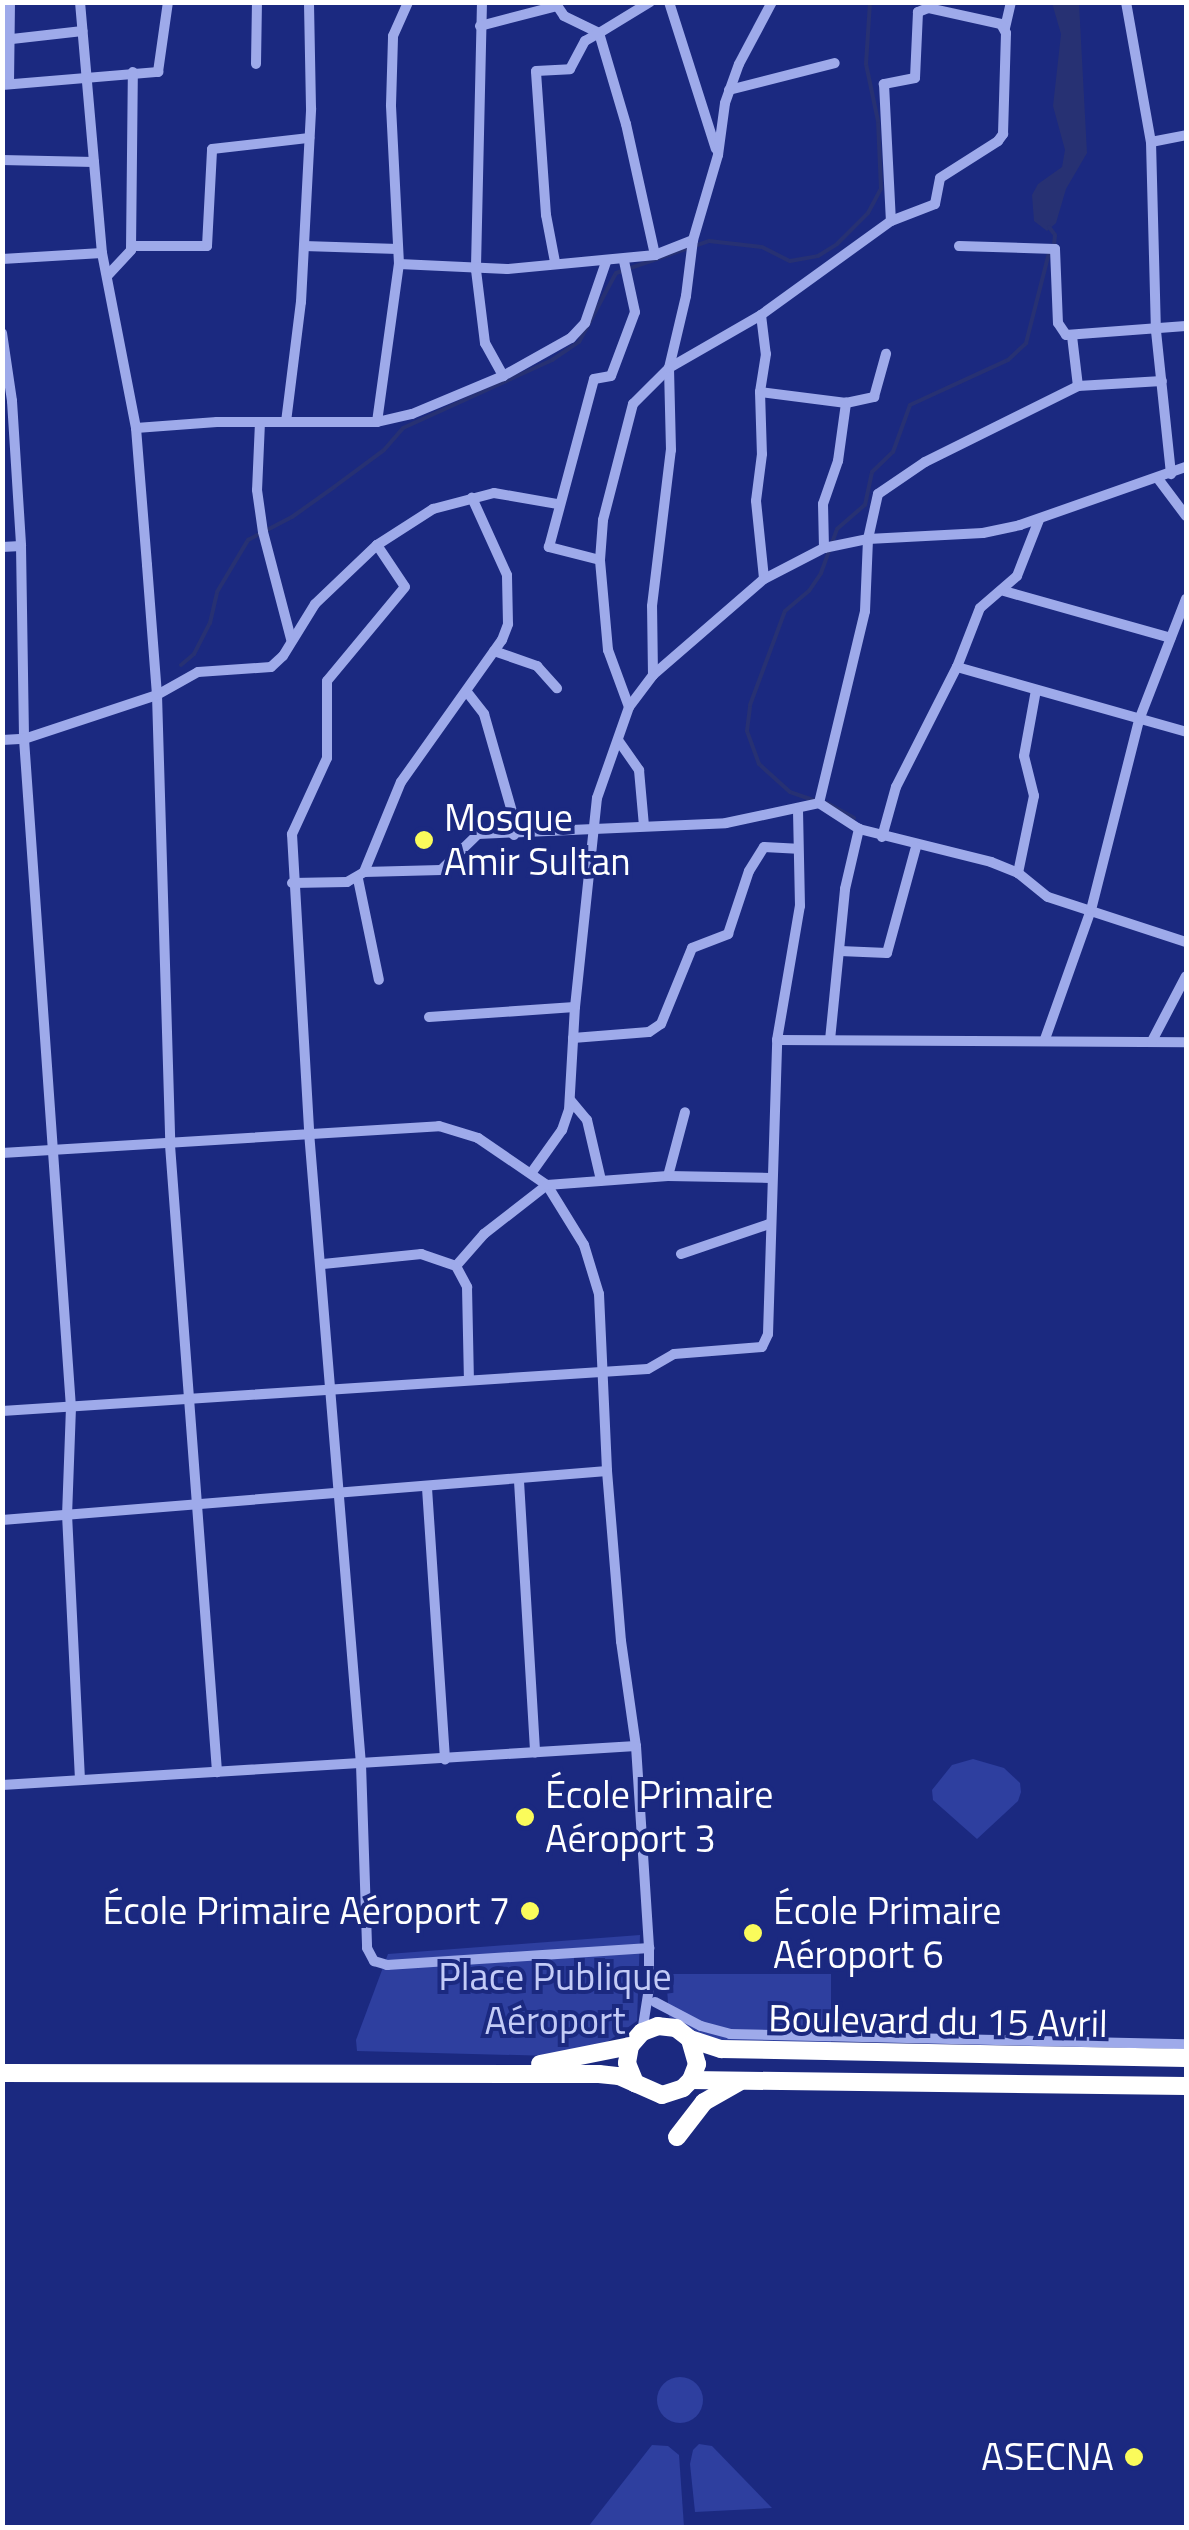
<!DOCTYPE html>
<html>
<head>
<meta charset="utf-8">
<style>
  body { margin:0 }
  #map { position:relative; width:1189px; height:2530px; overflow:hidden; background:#1b2980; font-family:"Titillium Web",sans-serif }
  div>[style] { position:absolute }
  .green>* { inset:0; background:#2e3f9f }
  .round { border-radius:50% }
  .water>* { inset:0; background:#273173 }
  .stream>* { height:4px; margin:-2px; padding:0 2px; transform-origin:2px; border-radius:2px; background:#273173 }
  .street>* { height:10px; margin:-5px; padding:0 5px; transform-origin:5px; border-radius:5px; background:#9eaaea }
  .highway>* { height:18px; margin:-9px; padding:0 9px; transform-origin:9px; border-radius:9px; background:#fff }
  .dots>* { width:28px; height:28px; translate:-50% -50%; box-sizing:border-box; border:5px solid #1b2980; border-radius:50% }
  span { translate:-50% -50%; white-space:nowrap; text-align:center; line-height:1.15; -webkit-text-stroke:8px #1b2980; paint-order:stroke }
  .poi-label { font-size:38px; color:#fff }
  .left { translate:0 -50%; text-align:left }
  .right { translate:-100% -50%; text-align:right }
  .park-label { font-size:38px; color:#c3cbf7 }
  .street-label { font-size:38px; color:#fff }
  .frame { position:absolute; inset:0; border:5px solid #fff; pointer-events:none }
</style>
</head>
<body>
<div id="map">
  <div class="green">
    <i style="clip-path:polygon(973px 1759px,1004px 1768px,1020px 1783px,1021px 1792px,1018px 1801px,977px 1839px,933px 1800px,932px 1790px,952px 1765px)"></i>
    <i style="clip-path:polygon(640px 1935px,637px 2021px,597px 2049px,552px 2056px,357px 2051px,356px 2040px,388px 1954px)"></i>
    <i style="clip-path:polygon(666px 1974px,831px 1974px,831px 2045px,715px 2042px,669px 2017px)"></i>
    <i class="round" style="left:657px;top:2377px;width:46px;height:46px"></i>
    <i style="clip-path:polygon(699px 2444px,712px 2446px,772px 2508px,695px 2512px,690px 2464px,693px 2450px)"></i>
    <i style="clip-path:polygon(652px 2445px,668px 2446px,679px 2455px,684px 2527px,588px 2527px)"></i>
  </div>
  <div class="water">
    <i style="clip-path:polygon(1052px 3px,1079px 3px,1087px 153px,1066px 189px,1056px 223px,1047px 231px,1034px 221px,1032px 195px,1038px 184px,1062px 167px,1065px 150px,1053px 106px,1061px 34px)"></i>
  </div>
  <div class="stream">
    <i style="left:1049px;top:227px;width:10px;rotate:53deg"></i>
    <i style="left:1055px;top:235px;width:10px;rotate:96deg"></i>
    <i style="left:181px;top:665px;width:17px;rotate:-40deg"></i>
    <i style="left:194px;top:654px;width:35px;rotate:-63deg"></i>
    <i style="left:210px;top:623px;width:32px;rotate:-77deg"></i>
    <i style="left:217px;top:592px;width:61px;rotate:-59.2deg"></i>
    <i style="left:248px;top:540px;width:50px;rotate:-27.6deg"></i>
    <i style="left:292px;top:517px;width:52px;rotate:-35.5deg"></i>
    <i style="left:334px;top:487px;width:62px;rotate:-36.5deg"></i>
    <i style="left:384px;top:450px;width:29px;rotate:-49deg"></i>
    <i style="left:403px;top:428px;width:164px;rotate:-24.5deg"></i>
    <i style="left:552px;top:360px;width:32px;rotate:-34deg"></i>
    <i style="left:579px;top:342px;width:78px;rotate:-61.8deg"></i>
    <i style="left:616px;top:273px;width:98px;rotate:-19deg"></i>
    <i style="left:709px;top:241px;width:53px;rotate:6.5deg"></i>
    <i style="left:762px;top:247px;width:31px;rotate:27deg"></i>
    <i style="left:790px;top:261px;width:28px;rotate:-10deg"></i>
    <i style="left:818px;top:256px;width:22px;rotate:-32deg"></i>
    <i style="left:837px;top:244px;width:44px;rotate:-45deg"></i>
    <i style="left:868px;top:213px;width:27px;rotate:-62deg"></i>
    <i style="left:881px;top:189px;width:68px;rotate:-92.5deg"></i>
    <i style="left:878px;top:121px;width:58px;rotate:-101.9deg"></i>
    <i style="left:866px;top:64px;width:62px;rotate:-86.3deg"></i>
    <i style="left:813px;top:800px;width:24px;rotate:-161deg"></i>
    <i style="left:790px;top:792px;width:42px;rotate:-137.9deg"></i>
    <i style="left:759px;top:764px;width:35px;rotate:-110deg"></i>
    <i style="left:747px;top:731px;width:26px;rotate:-83deg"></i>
    <i style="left:750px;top:705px;width:100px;rotate:-69.6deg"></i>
    <i style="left:785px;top:611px;width:31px;rotate:-40deg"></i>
    <i style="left:809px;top:591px;width:22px;rotate:-56deg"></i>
    <i style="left:821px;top:573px;width:47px;rotate:-70deg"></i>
    <i style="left:837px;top:529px;width:37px;rotate:-41deg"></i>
    <i style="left:865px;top:505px;width:34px;rotate:-78deg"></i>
    <i style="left:872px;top:472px;width:29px;rotate:-44deg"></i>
    <i style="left:893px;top:452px;width:50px;rotate:-70.1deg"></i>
    <i style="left:910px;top:405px;width:108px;rotate:-24.7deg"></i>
    <i style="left:1008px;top:360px;width:25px;rotate:-43deg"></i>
    <i style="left:1026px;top:343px;width:93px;rotate:-75.7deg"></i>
    <i style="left:827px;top:803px;width:31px;rotate:29deg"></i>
  </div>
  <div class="street">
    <i style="left:80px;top:2px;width:252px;rotate:85deg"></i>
    <i style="left:102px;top:253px;width:178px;rotate:79deg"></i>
    <i style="left:136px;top:428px;width:137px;rotate:85.4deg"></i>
    <i style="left:147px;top:565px;width:130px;rotate:85.6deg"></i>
    <i style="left:157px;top:695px;width:450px;rotate:88.3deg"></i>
    <i style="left:170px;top:1145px;width:629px;rotate:85.71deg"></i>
    <i style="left:482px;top:2px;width:268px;rotate:91.3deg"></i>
    <i style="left:476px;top:270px;width:74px;rotate:83deg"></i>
    <i style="left:485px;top:343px;width:38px;rotate:61deg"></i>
    <i style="left:650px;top:2px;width:60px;rotate:148.7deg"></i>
    <i style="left:599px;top:33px;width:95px;rotate:73.5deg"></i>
    <i style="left:626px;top:124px;width:134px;rotate:77.5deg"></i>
    <i style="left:655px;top:255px;width:41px;rotate:-21.5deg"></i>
    <i style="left:669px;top:2px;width:154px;rotate:72.3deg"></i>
    <i style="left:1126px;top:2px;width:142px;rotate:79.9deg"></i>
    <i style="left:1151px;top:142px;width:189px;rotate:88.5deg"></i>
    <i style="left:1156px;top:331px;width:144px;rotate:84deg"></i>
    <i style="left:556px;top:4px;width:14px;rotate:56deg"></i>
    <i style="left:564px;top:16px;width:39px;rotate:26deg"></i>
    <i style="left:480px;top:26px;width:80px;rotate:-14.6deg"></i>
    <i style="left:1005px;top:28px;width:27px;rotate:-77deg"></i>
    <i style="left:3px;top:40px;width:80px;rotate:-6.5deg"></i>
    <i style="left:256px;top:64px;width:62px;rotate:-89.1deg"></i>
    <i style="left:9px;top:84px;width:82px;rotate:-89.3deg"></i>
    <i style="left:2px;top:85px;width:157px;rotate:-4.8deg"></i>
    <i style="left:158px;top:72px;width:71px;rotate:-81.9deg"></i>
    <i style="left:729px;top:90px;width:109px;rotate:-14.3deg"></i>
    <i style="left:1151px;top:142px;width:36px;rotate:-11deg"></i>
    <i style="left:2px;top:160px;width:92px;rotate:1.2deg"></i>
    <i style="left:132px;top:246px;width:75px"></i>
    <i style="left:207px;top:246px;width:97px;rotate:-87deg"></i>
    <i style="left:212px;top:149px;width:98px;rotate:-6.5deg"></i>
    <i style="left:304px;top:246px;width:94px;rotate:1.8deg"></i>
    <i style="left:959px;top:246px;width:96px;rotate:1.8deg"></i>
    <i style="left:1055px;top:249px;width:74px;rotate:87.7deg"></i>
    <i style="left:1058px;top:323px;width:14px;rotate:56deg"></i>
    <i style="left:1066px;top:335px;width:120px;rotate:-4.3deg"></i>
    <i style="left:2px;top:259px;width:100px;rotate:-3.4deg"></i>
    <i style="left:555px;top:262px;width:48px;rotate:-100.8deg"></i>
    <i style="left:546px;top:215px;width:144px;rotate:-94deg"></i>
    <i style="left:536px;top:71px;width:34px;rotate:-3deg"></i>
    <i style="left:570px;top:69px;width:32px;rotate:-62deg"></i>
    <i style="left:585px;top:41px;width:16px;rotate:-30deg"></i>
    <i style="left:399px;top:264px;width:108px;rotate:2.7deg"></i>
    <i style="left:507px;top:269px;width:149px;rotate:-5.4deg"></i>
    <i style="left:108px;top:275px;width:34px;rotate:-47deg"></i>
    <i style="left:131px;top:250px;width:178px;rotate:-89.4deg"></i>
    <i style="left:761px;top:315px;width:39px;rotate:83deg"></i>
    <i style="left:766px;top:354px;width:38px;rotate:99deg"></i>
    <i style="left:760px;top:392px;width:62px;rotate:88.2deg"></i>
    <i style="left:762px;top:454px;width:47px;rotate:97.3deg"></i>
    <i style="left:756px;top:501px;width:78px;rotate:84.1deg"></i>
    <i style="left:2px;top:333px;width:69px;rotate:81.6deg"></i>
    <i style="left:12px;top:401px;width:145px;rotate:86.4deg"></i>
    <i style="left:21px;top:546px;width:193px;rotate:89.1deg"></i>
    <i style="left:24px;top:739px;width:670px;rotate:85.98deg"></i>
    <i style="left:71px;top:1407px;width:107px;rotate:92.1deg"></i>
    <i style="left:67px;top:1514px;width:266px;rotate:87.2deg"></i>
    <i style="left:1072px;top:336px;width:50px;rotate:83.2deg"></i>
    <i style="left:760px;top:392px;width:87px;rotate:7.3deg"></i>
    <i style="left:260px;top:422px;width:68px;rotate:92.5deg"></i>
    <i style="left:257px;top:490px;width:42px;rotate:81.9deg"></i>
    <i style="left:263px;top:532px;width:111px;rotate:75.3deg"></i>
    <i style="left:286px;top:422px;width:121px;rotate:-82.9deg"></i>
    <i style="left:301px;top:302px;width:194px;rotate:-87deg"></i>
    <i style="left:311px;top:108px;width:106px;rotate:-91.1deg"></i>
    <i style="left:377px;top:422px;width:160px;rotate:-82.1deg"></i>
    <i style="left:399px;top:264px;width:159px;rotate:-92.9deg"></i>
    <i style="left:391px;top:105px;width:69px;rotate:-88.3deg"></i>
    <i style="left:393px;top:36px;width:37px;rotate:-66deg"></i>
    <i style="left:136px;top:428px;width:81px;rotate:-4.2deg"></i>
    <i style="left:217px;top:422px;width:160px"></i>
    <i style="left:377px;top:422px;width:36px;rotate:-13deg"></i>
    <i style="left:412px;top:414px;width:99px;rotate:-22.7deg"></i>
    <i style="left:503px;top:376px;width:78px;rotate:-29.2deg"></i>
    <i style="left:571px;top:338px;width:21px;rotate:-47deg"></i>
    <i style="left:585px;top:323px;width:65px;rotate:-71deg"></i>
    <i style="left:1159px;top:480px;width:45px;rotate:53.1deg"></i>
    <i style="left:377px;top:545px;width:50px;rotate:56.3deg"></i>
    <i style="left:405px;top:587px;width:122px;rotate:129.7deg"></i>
    <i style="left:327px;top:681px;width:77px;rotate:90deg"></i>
    <i style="left:327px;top:758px;width:84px;rotate:114.7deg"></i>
    <i style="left:292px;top:834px;width:298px;rotate:86.7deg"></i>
    <i style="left:309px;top:1132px;width:634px;rotate:85.3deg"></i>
    <i style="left:361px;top:1764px;width:184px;rotate:88.1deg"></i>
    <i style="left:367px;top:1948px;width:15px;rotate:62deg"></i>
    <i style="left:374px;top:1961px;width:14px;rotate:17deg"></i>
    <i style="left:387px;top:1965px;width:263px;rotate:-3.7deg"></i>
    <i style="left:2px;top:547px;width:19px;rotate:-3deg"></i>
    <i style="left:824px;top:548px;width:44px;rotate:-91.3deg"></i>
    <i style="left:823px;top:504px;width:46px;rotate:-70.8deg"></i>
    <i style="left:838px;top:461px;width:59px;rotate:-82.1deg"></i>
    <i style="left:846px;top:403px;width:29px;rotate:-12deg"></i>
    <i style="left:874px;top:397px;width:45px;rotate:-74.4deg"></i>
    <i style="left:600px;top:560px;width:53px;rotate:-165.7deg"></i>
    <i style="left:549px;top:547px;width:174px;rotate:-75deg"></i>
    <i style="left:594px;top:379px;width:17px;rotate:-10deg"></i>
    <i style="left:611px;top:376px;width:68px;rotate:-69.4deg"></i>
    <i style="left:635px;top:312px;width:52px;rotate:-102.2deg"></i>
    <i style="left:1004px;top:591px;width:173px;rotate:15.7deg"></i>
    <i style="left:494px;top:651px;width:46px;rotate:19.2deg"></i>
    <i style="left:537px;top:666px;width:30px;rotate:48deg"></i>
    <i style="left:957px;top:667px;width:238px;rotate:15.8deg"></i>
    <i style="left:653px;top:675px;width:69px;rotate:-90.8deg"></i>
    <i style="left:652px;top:606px;width:157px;rotate:-83.1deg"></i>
    <i style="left:671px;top:450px;width:82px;rotate:-91.4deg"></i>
    <i style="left:669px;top:368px;width:74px;rotate:-76.7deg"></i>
    <i style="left:686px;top:296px;width:56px;rotate:-82.9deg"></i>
    <i style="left:693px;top:240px;width:89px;rotate:-73.6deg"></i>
    <i style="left:718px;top:155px;width:52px;rotate:-82.3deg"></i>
    <i style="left:725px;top:103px;width:41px;rotate:-70.3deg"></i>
    <i style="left:739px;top:64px;width:70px;rotate:-62deg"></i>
    <i style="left:467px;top:692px;width:28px;rotate:52deg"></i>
    <i style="left:484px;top:714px;width:105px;rotate:74deg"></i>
    <i style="left:513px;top:815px;width:20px;rotate:87deg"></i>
    <i style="left:629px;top:707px;width:61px;rotate:-110.2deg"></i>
    <i style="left:608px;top:650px;width:90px;rotate:-95.1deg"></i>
    <i style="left:600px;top:560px;width:40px;rotate:-85.7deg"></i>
    <i style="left:603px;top:520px;width:120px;rotate:-75.5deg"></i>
    <i style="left:633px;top:404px;width:51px;rotate:-45deg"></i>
    <i style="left:669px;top:368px;width:106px;rotate:-29.9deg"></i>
    <i style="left:761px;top:315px;width:160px;rotate:-35.9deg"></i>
    <i style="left:891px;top:221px;width:47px;rotate:-21.1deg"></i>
    <i style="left:935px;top:204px;width:26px;rotate:-79deg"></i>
    <i style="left:940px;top:178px;width:69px;rotate:-32.5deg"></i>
    <i style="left:998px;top:141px;width:9px;rotate:-54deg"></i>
    <i style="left:1003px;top:134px;width:101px;rotate:-88.3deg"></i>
    <i style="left:1006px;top:33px;width:10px;rotate:-119deg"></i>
    <i style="left:1001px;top:24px;width:75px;rotate:-167.6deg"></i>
    <i style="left:928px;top:8px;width:11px;rotate:158deg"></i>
    <i style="left:918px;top:12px;width:66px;rotate:92.6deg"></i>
    <i style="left:915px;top:78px;width:32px;rotate:169deg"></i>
    <i style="left:884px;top:84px;width:137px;rotate:87.1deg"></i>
    <i style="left:2px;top:740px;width:22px;rotate:-3deg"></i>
    <i style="left:24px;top:739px;width:140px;rotate:-18.3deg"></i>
    <i style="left:157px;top:695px;width:47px;rotate:-29.3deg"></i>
    <i style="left:198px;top:672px;width:73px;rotate:-3.9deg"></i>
    <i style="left:271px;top:667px;width:16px;rotate:-43deg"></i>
    <i style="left:283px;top:656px;width:61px;rotate:-58.4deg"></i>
    <i style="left:315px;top:604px;width:86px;rotate:-43.6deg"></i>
    <i style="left:377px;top:545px;width:67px;rotate:-32.7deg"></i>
    <i style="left:433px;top:509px;width:63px;rotate:-14.7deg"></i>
    <i style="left:494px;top:493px;width:65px;rotate:9.8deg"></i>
    <i style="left:618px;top:740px;width:37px;rotate:55deg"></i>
    <i style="left:639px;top:770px;width:56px;rotate:84.9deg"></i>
    <i style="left:819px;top:803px;width:197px;rotate:-76.5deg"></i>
    <i style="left:865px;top:611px;width:72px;rotate:-87.6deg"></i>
    <i style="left:868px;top:539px;width:46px;rotate:-77.5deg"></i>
    <i style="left:878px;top:494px;width:57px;rotate:-34.2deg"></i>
    <i style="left:925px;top:462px;width:171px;rotate:-26.4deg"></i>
    <i style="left:1078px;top:386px;width:84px;rotate:-3.4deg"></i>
    <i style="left:882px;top:837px;width:52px;rotate:-74.4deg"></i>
    <i style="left:896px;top:787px;width:135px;rotate:-63.1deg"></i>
    <i style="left:957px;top:667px;width:63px;rotate:-68.7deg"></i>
    <i style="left:980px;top:608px;width:49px;rotate:-40.9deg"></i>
    <i style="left:1017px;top:576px;width:60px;rotate:-68.6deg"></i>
    <i style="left:364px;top:872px;width:97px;rotate:-67.7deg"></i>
    <i style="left:401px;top:782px;width:174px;rotate:-54.6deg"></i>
    <i style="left:502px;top:640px;width:17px;rotate:-69deg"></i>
    <i style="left:508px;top:624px;width:49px;rotate:-91.2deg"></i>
    <i style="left:507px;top:575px;width:85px;rotate:-114.4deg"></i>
    <i style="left:1018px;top:873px;width:79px;rotate:-78.3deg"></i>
    <i style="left:1034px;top:796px;width:41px;rotate:-104deg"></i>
    <i style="left:1024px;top:756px;width:67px;rotate:-79.7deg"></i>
    <i style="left:358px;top:879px;width:103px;rotate:78.3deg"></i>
    <i style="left:292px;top:883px;width:55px;rotate:-1deg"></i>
    <i style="left:347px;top:882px;width:20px;rotate:-30deg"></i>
    <i style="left:364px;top:872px;width:77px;rotate:-1.5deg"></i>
    <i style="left:441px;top:870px;width:52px;rotate:-44.2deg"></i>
    <i style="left:478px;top:834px;width:248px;rotate:-2.5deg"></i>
    <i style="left:726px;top:823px;width:95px;rotate:-12.1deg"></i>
    <i style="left:819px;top:803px;width:48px;rotate:33deg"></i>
    <i style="left:859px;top:829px;width:136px;rotate:14deg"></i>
    <i style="left:991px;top:862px;width:29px;rotate:22deg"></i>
    <i style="left:1018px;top:873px;width:38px;rotate:39deg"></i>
    <i style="left:1048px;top:897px;width:145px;rotate:18.1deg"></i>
    <i style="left:840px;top:951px;width:47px;rotate:2.4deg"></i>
    <i style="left:887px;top:953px;width:110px;rotate:-74.7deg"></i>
    <i style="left:429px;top:1017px;width:146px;rotate:-3.9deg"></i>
    <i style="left:573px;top:1038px;width:76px;rotate:-4.5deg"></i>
    <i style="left:649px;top:1032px;width:14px;rotate:-34deg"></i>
    <i style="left:661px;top:1024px;width:82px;rotate:-67.8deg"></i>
    <i style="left:692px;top:948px;width:39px;rotate:-21deg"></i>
    <i style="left:728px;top:934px;width:66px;rotate:-71.6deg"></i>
    <i style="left:749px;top:871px;width:28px;rotate:-58deg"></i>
    <i style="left:764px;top:847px;width:33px;rotate:3deg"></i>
    <i style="left:1045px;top:1039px;width:137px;rotate:-70.4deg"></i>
    <i style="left:1091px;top:910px;width:196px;rotate:-75.8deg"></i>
    <i style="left:1139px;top:720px;width:130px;rotate:-68.8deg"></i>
    <i style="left:777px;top:1040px;width:409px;rotate:0.3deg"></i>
    <i style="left:830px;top:1040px;width:152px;rotate:-84.3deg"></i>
    <i style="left:845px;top:889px;width:62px;rotate:-76.9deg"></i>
    <i style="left:1152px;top:1041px;width:73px;rotate:-62.4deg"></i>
    <i style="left:571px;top:1101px;width:25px;rotate:50deg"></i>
    <i style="left:587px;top:1120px;width:62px;rotate:76.9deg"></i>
    <i style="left:2px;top:1153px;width:438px;rotate:-3.5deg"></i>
    <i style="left:439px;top:1126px;width:41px;rotate:17.1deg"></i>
    <i style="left:478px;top:1138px;width:83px;rotate:34.3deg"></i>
    <i style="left:547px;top:1185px;width:70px;rotate:58.3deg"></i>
    <i style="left:584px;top:1245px;width:51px;rotate:73deg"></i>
    <i style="left:599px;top:1294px;width:177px;rotate:87.4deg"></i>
    <i style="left:607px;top:1471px;width:171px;rotate:85.3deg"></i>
    <i style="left:621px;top:1641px;width:106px;rotate:81.9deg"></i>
    <i style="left:636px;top:1746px;width:202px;rotate:86.3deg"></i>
    <i style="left:649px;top:1948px;width:40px;rotate:90deg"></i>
    <i style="left:649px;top:1988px;width:45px;rotate:99deg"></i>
    <i style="left:532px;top:1172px;width:52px;rotate:-54.5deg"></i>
    <i style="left:562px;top:1130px;width:21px;rotate:-71deg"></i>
    <i style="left:569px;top:1110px;width:103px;rotate:-86.7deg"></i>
    <i style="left:575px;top:1007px;width:210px;rotate:-84deg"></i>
    <i style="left:597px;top:798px;width:96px;rotate:-70.6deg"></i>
    <i style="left:629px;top:707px;width:40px;rotate:-53deg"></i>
    <i style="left:653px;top:675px;width:147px;rotate:-40.9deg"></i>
    <i style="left:764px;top:579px;width:68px;rotate:-27.3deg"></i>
    <i style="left:824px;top:548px;width:45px;rotate:-11.6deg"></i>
    <i style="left:868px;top:539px;width:115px;rotate:-3deg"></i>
    <i style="left:983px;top:533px;width:38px;rotate:-12deg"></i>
    <i style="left:1020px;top:525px;width:176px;rotate:-19.3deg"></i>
    <i style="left:668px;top:1176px;width:66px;rotate:-75.1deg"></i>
    <i style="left:681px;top:1254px;width:93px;rotate:-18.8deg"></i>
    <i style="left:323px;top:1264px;width:99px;rotate:-5.8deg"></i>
    <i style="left:421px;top:1254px;width:37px;rotate:19deg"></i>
    <i style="left:456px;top:1266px;width:24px;rotate:62deg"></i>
    <i style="left:467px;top:1287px;width:93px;rotate:88.8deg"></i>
    <i style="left:456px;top:1266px;width:43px;rotate:-48.8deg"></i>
    <i style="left:484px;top:1234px;width:80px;rotate:-37.9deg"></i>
    <i style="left:547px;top:1185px;width:121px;rotate:-4.3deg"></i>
    <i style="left:668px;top:1176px;width:102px;rotate:1.1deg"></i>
    <i style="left:2px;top:1411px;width:647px;rotate:-3.72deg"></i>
    <i style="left:648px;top:1369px;width:30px;rotate:-30deg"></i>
    <i style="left:674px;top:1354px;width:88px;rotate:-4.5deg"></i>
    <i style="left:762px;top:1347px;width:14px;rotate:-65deg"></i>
    <i style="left:768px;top:1334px;width:294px;rotate:-88.2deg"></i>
    <i style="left:777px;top:1040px;width:136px;rotate:-80.3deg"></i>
    <i style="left:800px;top:906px;width:98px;rotate:-91.2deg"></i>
    <i style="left:519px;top:1481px;width:272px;rotate:86.6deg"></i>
    <i style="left:427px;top:1488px;width:272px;rotate:86.2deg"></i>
    <i style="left:2px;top:1520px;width:607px;rotate:-4.63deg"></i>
    <i style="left:2px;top:1785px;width:635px;rotate:-3.52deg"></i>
    <i style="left:655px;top:2002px;width:52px;rotate:27.6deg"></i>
    <i style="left:701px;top:2026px;width:30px;rotate:15deg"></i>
    <i style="left:730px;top:2034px;width:456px;rotate:1.3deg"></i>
  </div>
  <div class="highway">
    <i style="left:690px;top:2039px;width:33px;rotate:18deg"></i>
    <i style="left:721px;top:2049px;width:465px;rotate:1.1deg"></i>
    <i style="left:540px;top:2064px;width:92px;rotate:-11.3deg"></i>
    <i style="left:2px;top:2073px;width:597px;rotate:0.1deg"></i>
    <i style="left:599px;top:2074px;width:20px;rotate:6deg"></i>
    <i style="left:619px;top:2076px;width:47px;rotate:23.8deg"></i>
    <i style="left:662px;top:2095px;width:22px;rotate:-18deg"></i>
    <i style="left:683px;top:2088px;width:11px;rotate:-45deg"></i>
    <i style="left:691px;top:2080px;width:17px;rotate:-69deg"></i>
    <i style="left:697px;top:2064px;width:26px;rotate:-106deg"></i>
    <i style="left:690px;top:2039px;width:18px;rotate:-142deg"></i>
    <i style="left:676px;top:2028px;width:18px;rotate:-174deg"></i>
    <i style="left:658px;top:2026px;width:17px;rotate:159deg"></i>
    <i style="left:642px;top:2032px;width:18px;rotate:131deg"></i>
    <i style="left:630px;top:2046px;width:17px;rotate:100deg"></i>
    <i style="left:627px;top:2063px;width:22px;rotate:68deg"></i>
    <i style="left:691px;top:2080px;width:495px;rotate:0.7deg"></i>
    <i style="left:677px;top:2137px;width:44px;rotate:-52.4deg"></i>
    <i style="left:704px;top:2102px;width:40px;rotate:-29.7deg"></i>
  </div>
  <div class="dots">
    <i style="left:424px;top:840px;background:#fafb5b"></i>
    <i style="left:525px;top:1817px;background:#fafb5b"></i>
    <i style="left:530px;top:1911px;background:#fafb5b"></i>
    <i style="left:753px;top:1933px;background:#fafb5b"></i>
    <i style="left:1134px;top:2457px;background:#fafb5b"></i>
  </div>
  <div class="poi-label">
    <span class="left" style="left:444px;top:840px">Mosque<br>Amir Sultan</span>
    <span class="left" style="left:545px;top:1817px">École Primaire<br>Aéroport 3</span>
    <span class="right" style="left:510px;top:1911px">École Primaire Aéroport 7</span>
    <span class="left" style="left:773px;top:1933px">École Primaire<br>Aéroport 6</span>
    <span class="right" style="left:1114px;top:2457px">ASECNA</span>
  </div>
  <div class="park-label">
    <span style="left:555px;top:1999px">Place Publique<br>Aéroport</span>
  </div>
  <div class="street-label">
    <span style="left:938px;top:2021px;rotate:1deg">Boulevard du 15 Avril</span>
  </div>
  <div class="frame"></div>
</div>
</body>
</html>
